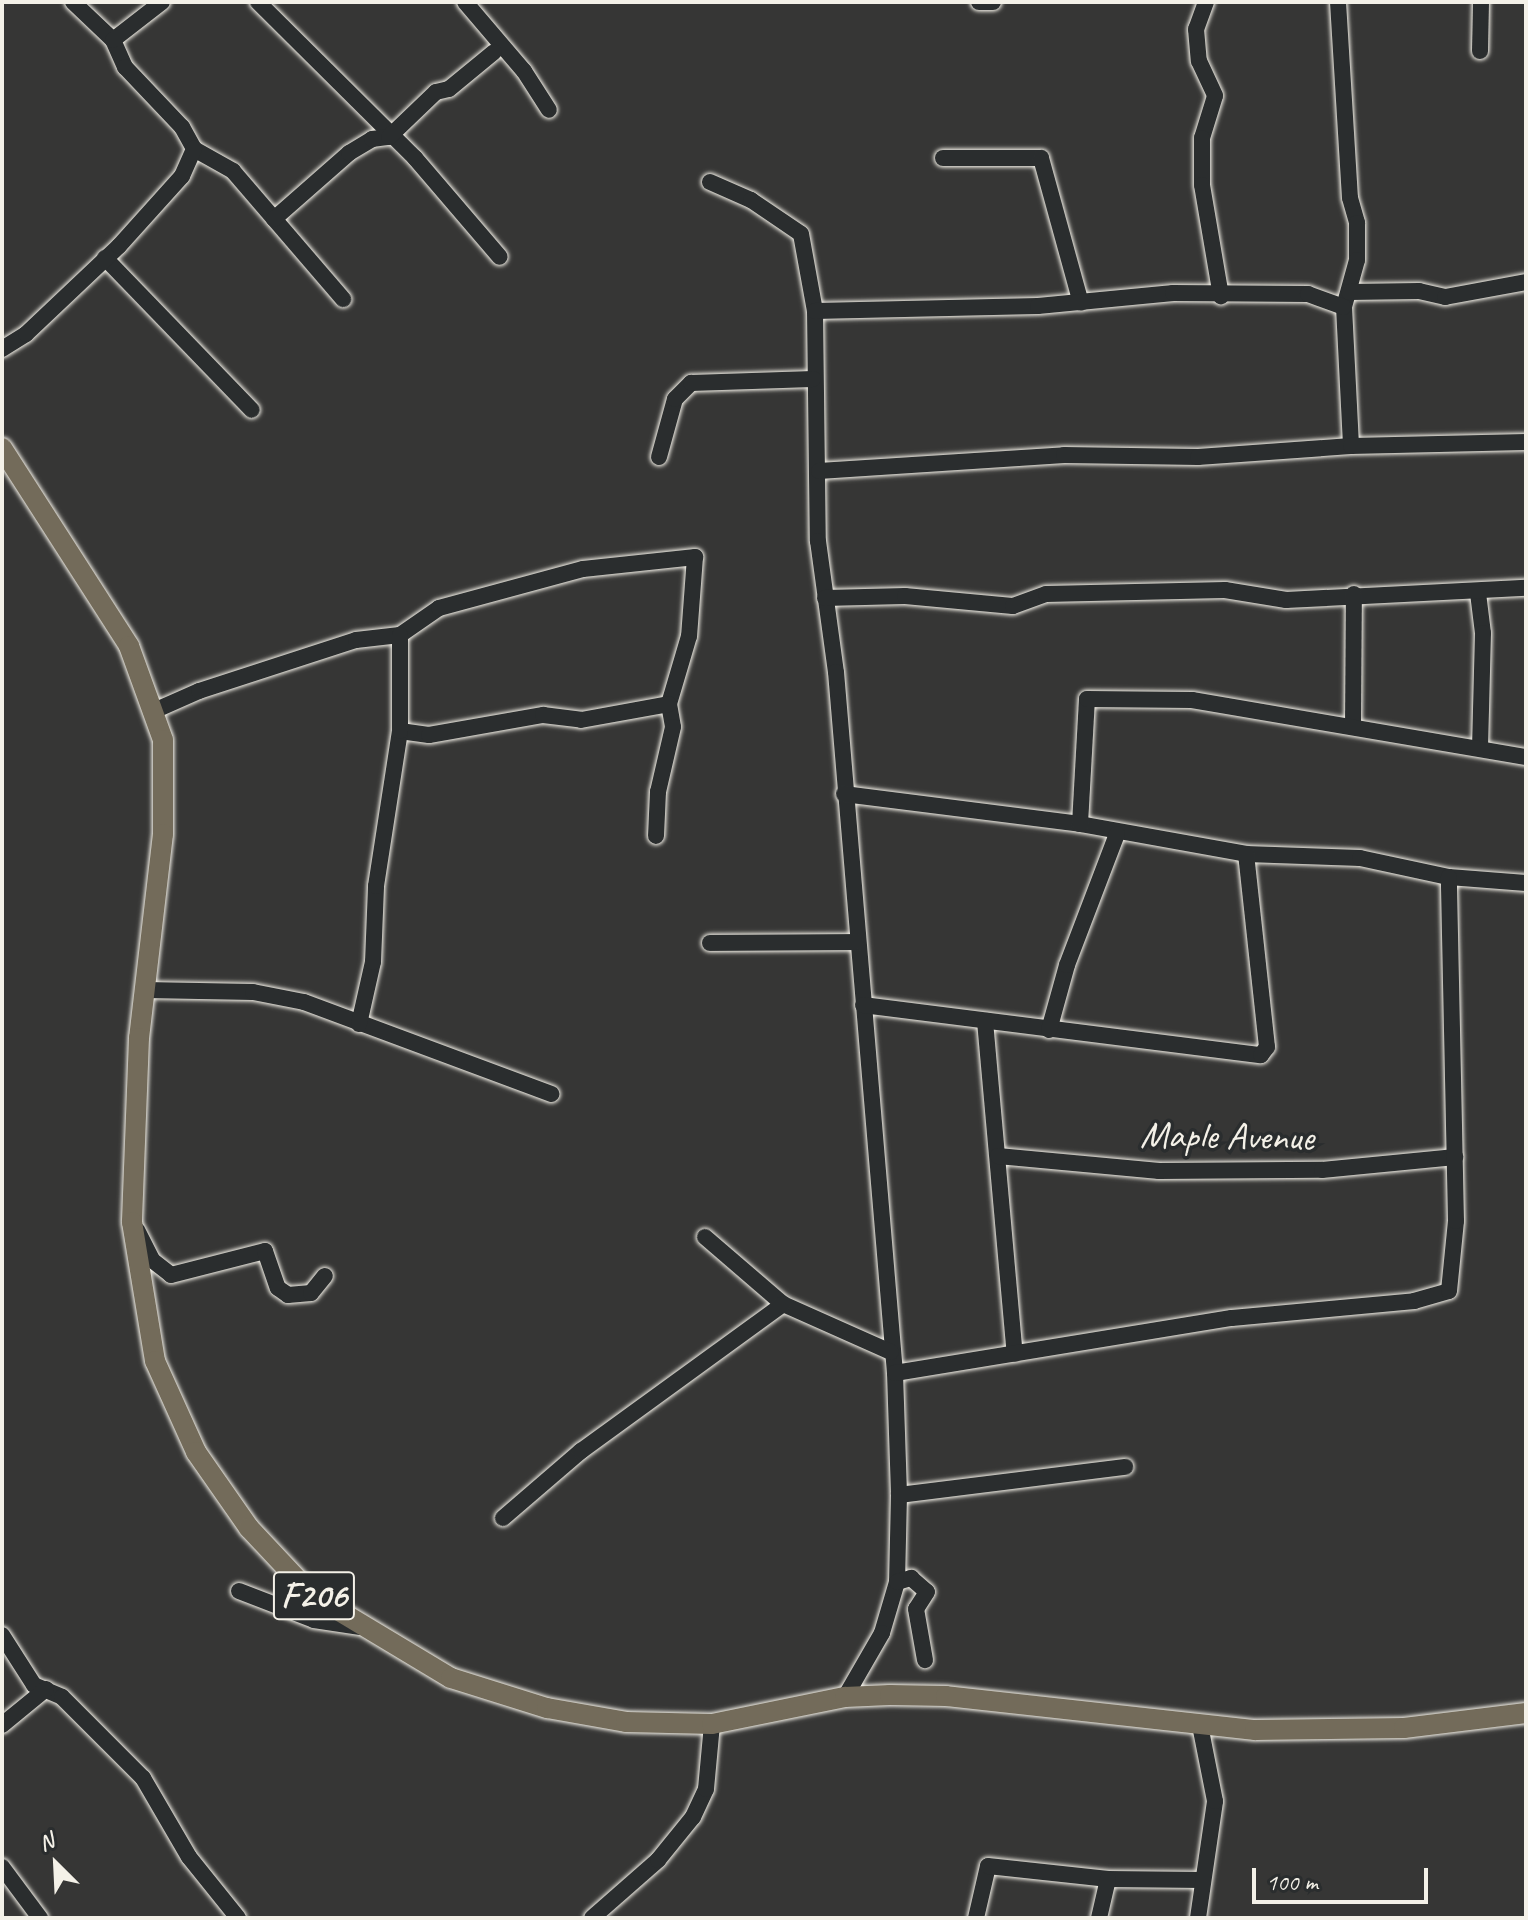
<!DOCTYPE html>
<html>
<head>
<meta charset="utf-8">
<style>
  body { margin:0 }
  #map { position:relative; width:1528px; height:1920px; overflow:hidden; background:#363635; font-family:Caveat,sans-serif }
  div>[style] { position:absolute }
  .roads { filter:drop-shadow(0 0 2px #f4f1e8) drop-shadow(0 0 2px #f4f1e8) }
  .minor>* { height:16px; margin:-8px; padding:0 8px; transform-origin:8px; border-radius:8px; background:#2a2d2e }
  .major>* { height:20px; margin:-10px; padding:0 10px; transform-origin:10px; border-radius:10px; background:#736b5a }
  span { translate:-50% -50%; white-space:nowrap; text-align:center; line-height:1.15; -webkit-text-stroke:7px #2a2d2e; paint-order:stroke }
  .shield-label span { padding:2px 6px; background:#2a2d2e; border:2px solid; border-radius:6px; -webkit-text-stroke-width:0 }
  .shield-label { font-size:36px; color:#f4f1e8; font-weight:700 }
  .street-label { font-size:38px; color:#f4f1e8 }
  .frame { position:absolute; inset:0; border:4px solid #f4f1e8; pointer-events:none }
  .north { position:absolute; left:16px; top:1824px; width:80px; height:80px; -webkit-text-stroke:6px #2a2d2e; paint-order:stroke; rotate:336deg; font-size:22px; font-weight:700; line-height:32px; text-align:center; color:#f4f1e8 }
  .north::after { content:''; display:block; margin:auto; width:28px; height:36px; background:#f4f1e8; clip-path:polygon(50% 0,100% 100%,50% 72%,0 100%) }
  .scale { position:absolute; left:1252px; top:1868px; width:176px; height:36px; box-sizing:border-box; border:4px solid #f4f1e8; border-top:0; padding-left:10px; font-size:24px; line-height:28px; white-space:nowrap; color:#f4f1e8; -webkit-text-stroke:6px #2a2d2e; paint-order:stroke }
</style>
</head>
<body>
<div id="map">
  <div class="roads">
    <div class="minor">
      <i style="left:73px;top:2px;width:55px;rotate:43.5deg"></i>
      <i style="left:113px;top:40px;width:30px;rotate:66deg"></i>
      <i style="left:125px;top:67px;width:83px;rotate:46.5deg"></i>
      <i style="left:182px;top:127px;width:25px;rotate:61deg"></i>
      <i style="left:194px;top:149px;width:45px;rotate:29.4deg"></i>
      <i style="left:233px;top:171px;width:169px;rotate:49.3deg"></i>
      <i style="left:258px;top:2px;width:221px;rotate:44.8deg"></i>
      <i style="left:415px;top:158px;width:130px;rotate:49.4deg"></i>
      <i style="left:465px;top:2px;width:91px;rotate:49.5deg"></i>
      <i style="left:524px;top:71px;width:46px;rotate:57.3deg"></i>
      <i style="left:979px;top:2px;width:14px"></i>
      <i style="left:1206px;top:2px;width:29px;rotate:110deg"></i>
      <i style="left:1196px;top:29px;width:32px;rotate:85deg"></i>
      <i style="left:1199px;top:61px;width:38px;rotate:65deg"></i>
      <i style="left:1215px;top:96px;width:44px;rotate:107.2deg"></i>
      <i style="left:1202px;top:138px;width:47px;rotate:90deg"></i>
      <i style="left:1202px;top:185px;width:113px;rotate:80.3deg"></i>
      <i style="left:1338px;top:2px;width:196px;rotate:86.5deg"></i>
      <i style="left:1350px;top:198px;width:26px;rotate:74deg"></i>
      <i style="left:1357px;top:223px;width:37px;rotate:90deg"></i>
      <i style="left:1357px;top:260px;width:49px;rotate:105.5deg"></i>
      <i style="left:1344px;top:307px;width:139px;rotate:87.1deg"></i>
      <i style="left:113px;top:40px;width:62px;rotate:-37.8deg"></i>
      <i style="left:1480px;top:51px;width:49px;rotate:-88.8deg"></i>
      <i style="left:943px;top:158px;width:98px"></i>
      <i style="left:1041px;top:158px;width:150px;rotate:74.6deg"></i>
      <i style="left:710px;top:182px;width:45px;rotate:23.7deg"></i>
      <i style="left:751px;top:200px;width:60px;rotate:34.2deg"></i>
      <i style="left:801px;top:234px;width:78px;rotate:79.7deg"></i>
      <i style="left:815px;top:311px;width:230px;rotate:89.3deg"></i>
      <i style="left:818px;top:541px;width:132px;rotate:82.2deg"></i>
      <i style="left:836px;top:672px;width:703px;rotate:85.19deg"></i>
      <i style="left:895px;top:1373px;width:122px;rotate:88.1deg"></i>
      <i style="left:899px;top:1495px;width:87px;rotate:91.3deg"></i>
      <i style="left:897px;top:1582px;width:53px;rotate:106.4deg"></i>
      <i style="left:882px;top:1633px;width:74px;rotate:120deg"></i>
      <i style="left:274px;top:219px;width:100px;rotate:-41.3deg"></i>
      <i style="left:349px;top:153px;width:27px;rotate:-31deg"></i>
      <i style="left:372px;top:139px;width:17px;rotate:-7deg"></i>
      <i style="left:389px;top:137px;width:65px;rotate:-43.8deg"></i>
      <i style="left:436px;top:92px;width:13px;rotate:-13deg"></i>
      <i style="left:449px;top:89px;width:58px;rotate:-39.4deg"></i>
      <i style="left:105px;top:258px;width:211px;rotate:46deg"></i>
      <i style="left:1349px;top:292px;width:70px;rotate:-0.8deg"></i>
      <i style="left:1419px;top:291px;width:27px;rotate:13deg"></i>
      <i style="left:1445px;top:297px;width:82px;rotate:-10.5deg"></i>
      <i style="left:815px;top:311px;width:223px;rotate:-1.3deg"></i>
      <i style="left:1038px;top:306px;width:136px;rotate:-5.5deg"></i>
      <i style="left:1173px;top:293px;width:135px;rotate:0.4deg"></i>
      <i style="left:1308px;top:294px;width:38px;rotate:20deg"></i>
      <i style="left:2px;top:349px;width:28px;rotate:-32deg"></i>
      <i style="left:26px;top:334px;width:128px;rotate:-43.4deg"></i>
      <i style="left:119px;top:246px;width:94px;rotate:-48deg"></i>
      <i style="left:182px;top:176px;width:30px;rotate:-66deg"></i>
      <i style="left:659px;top:457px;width:60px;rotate:-74.6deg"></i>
      <i style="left:675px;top:399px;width:23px;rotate:-45deg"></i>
      <i style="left:691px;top:383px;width:122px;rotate:-1.9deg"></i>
      <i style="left:819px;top:471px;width:246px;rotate:-3.7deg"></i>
      <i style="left:1064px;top:455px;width:134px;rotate:0.9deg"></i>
      <i style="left:1198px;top:457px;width:153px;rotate:-4.1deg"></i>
      <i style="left:1351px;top:446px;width:175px;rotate:-1.3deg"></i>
      <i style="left:1478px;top:593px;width:40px;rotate:82.9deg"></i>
      <i style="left:1483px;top:633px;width:114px;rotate:91.5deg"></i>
      <i style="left:825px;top:598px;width:80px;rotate:-1.4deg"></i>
      <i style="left:905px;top:596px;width:108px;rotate:5.3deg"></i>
      <i style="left:1013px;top:606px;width:35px;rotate:-20deg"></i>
      <i style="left:1046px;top:594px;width:179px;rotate:-1.3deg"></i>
      <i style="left:1225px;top:590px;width:62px;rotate:9.3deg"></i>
      <i style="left:1286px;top:600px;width:240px;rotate:-2.9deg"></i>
      <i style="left:156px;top:710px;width:47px;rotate:-23.8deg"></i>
      <i style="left:199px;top:691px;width:165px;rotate:-18deg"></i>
      <i style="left:356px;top:640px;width:44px;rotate:-6.5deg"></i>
      <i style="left:400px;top:635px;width:47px;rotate:-34.7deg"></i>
      <i style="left:439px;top:608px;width:149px;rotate:-15.2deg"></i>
      <i style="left:583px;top:569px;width:113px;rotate:-6.1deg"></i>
      <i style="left:695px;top:557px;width:79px;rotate:94.3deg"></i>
      <i style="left:689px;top:636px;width:71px;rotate:106.4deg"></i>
      <i style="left:669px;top:704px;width:23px;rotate:80deg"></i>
      <i style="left:673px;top:727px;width:67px;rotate:103deg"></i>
      <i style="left:658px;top:792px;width:44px;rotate:92.6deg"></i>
      <i style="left:1353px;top:725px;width:131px;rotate:-89.6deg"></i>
      <i style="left:400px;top:731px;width:29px;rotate:8deg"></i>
      <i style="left:429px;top:735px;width:116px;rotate:-10deg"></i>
      <i style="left:543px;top:715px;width:38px;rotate:7deg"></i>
      <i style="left:581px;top:720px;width:89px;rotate:-10.3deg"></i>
      <i style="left:844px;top:794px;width:238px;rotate:7.2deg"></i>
      <i style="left:1080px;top:824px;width:169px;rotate:10.2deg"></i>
      <i style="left:1246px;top:854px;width:114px;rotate:2deg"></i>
      <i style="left:1360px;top:858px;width:91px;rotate:12.1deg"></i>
      <i style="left:1449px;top:877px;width:77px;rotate:4.5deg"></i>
      <i style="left:1080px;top:824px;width:125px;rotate:-86.8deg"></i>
      <i style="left:1087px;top:699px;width:105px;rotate:0.5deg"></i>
      <i style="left:1192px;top:700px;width:339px;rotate:9.7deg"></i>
      <i style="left:710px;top:943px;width:146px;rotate:-0.4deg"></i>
      <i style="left:145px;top:990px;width:108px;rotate:1.1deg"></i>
      <i style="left:253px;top:992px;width:52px;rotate:11.1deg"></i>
      <i style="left:304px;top:1002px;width:264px;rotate:20.4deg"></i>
      <i style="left:863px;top:1005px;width:401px;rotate:7.2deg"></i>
      <i style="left:1261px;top:1055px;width:10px;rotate:-53deg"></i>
      <i style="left:1267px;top:1047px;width:194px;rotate:-96.2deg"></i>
      <i style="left:985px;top:1021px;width:334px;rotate:84.9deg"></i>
      <i style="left:359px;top:1024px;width:64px;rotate:-77.3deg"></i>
      <i style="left:373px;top:962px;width:76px;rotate:-87.7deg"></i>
      <i style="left:376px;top:886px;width:157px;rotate:-81.2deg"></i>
      <i style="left:400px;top:731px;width:96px;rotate:-90deg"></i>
      <i style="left:1049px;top:1030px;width:67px;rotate:-74.5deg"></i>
      <i style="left:1067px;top:965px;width:140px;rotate:-69.1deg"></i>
      <i style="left:998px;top:1156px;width:162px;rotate:5.3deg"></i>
      <i style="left:1159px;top:1171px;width:163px;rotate:-0.4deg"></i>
      <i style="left:1322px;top:1170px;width:134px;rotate:-5.6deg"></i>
      <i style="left:137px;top:1230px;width:34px;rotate:63deg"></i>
      <i style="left:152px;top:1260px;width:24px;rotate:38deg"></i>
      <i style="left:171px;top:1275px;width:97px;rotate:-14.3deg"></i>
      <i style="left:265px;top:1251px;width:39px;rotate:71deg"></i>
      <i style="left:278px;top:1288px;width:12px;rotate:35deg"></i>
      <i style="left:288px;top:1295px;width:23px;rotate:-5deg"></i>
      <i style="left:311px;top:1293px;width:22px;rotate:-51deg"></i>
      <i style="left:705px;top:1237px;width:103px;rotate:40.7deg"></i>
      <i style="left:783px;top:1304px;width:118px;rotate:24deg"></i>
      <i style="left:895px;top:1373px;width:341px;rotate:-9.3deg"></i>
      <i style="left:1232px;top:1318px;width:183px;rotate:-5.3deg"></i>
      <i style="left:1414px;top:1301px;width:36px;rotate:-16deg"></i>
      <i style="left:1449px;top:1291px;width:70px;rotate:-84.3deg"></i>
      <i style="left:1456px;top:1221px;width:344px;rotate:-91.2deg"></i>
      <i style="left:899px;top:1495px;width:228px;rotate:-7.1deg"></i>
      <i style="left:503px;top:1518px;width:103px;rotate:-40.7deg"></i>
      <i style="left:581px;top:1451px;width:250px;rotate:-36deg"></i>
      <i style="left:897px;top:1582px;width:15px;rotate:-16deg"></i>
      <i style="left:911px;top:1578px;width:21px;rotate:41deg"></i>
      <i style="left:927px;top:1592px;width:20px;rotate:123deg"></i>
      <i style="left:916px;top:1609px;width:52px;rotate:80deg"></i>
      <i style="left:239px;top:1591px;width:80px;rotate:21.1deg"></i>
      <i style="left:314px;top:1620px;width:47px;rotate:8.7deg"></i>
      <i style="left:2px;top:1635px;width:59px;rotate:57.4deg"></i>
      <i style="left:34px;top:1685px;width:30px;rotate:23deg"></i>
      <i style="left:62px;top:1697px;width:115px;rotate:45deg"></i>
      <i style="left:143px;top:1778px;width:91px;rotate:59.8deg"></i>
      <i style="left:189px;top:1857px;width:78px;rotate:51.2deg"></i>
      <i style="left:2px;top:1725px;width:57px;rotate:-39.3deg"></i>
      <i style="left:2px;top:1867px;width:64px;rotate:53.3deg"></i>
      <i style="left:592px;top:1918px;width:88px;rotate:-41.3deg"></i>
      <i style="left:658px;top:1860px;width:55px;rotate:-50.9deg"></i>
      <i style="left:693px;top:1817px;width:31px;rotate:-65deg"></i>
      <i style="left:706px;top:1789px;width:65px;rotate:-84.7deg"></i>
      <i style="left:976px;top:1918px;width:53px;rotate:-77deg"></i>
      <i style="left:988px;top:1866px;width:121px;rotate:6.2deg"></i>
      <i style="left:1108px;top:1879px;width:95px;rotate:0.6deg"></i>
      <i style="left:1099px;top:1918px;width:40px;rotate:-77deg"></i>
      <i style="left:1198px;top:1918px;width:118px;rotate:-81.7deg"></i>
      <i style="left:1215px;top:1801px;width:77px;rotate:-101.2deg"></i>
    </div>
    <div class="major">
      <i style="left:2px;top:448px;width:235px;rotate:57.3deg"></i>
      <i style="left:129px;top:646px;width:100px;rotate:70.1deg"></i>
      <i style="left:163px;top:740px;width:94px;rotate:90deg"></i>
      <i style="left:163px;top:834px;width:205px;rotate:96.7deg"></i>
      <i style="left:139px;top:1038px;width:184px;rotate:92.2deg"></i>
      <i style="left:132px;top:1222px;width:141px;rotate:80.6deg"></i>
      <i style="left:155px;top:1361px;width:100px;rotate:65.7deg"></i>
      <i style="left:196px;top:1452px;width:93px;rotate:55.1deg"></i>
      <i style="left:249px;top:1528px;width:91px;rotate:46.8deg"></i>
      <i style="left:311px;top:1594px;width:163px;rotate:31deg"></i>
      <i style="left:451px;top:1678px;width:101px;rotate:17.4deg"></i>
      <i style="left:547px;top:1708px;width:80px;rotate:10deg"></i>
      <i style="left:626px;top:1722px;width:86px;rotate:1.3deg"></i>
      <i style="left:712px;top:1724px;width:136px;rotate:-11.5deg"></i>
      <i style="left:845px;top:1697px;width:45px;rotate:-2.5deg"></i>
      <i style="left:890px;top:1695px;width:56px;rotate:1deg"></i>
      <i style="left:946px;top:1696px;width:311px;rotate:6.3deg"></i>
      <i style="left:1255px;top:1730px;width:149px;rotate:-0.8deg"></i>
      <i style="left:1404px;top:1728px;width:123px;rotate:-7deg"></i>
    </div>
  </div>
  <div class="shield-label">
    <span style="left:314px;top:1596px">F206</span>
  </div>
  <div class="street-label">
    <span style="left:1227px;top:1136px;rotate:1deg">Maple Avenue</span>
  </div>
  <div class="frame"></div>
  <div class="north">N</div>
  <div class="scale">100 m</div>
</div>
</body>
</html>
